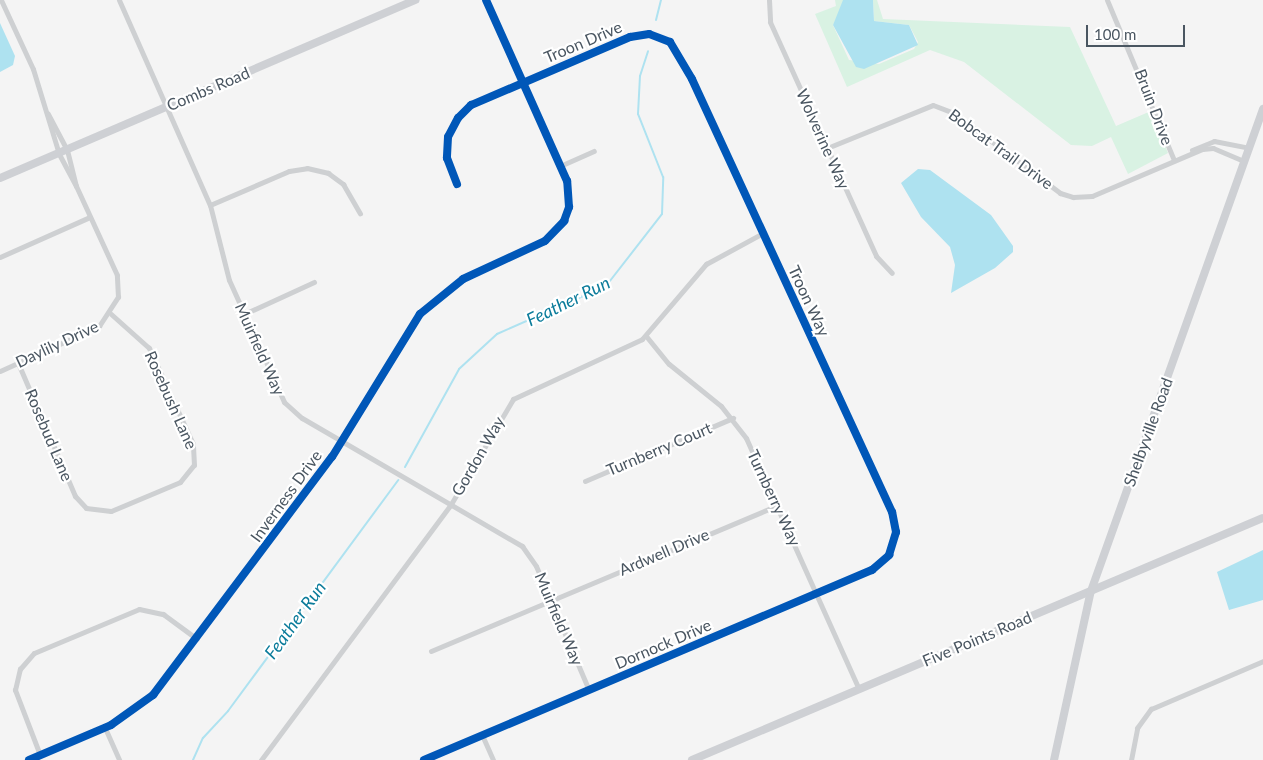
<!DOCTYPE html>
<html>
<head>
<meta charset="utf-8">
<style>
  body { margin:0 }
  #map { position:relative; width:1263px; height:760px; overflow:hidden; background:#f4f4f4; font-family:Lato,sans-serif }
  div>[style] { position:absolute }
  .green>* { inset:0; background:#d9f2e3 }
  .water>* { inset:0; background:#aee2f0 }
  .stream>* { height:2px; margin:-1px; padding:0 1px; transform-origin:1px; border-radius:1px; background:#aee2f0 }
  .street>* { height:5px; margin:-2.5px; padding:0 2.5px; transform-origin:2.5px; border-radius:2.5px; background:#ced0d2 }
  .secondary>* { height:8px; margin:-4px; padding:0 4px; transform-origin:4px; border-radius:4px; background:#ced0d4 }
  .cycleway>* { height:8px; margin:-4px; padding:0 4px; transform-origin:4px; border-radius:4px; background:#0057b8 }
  span { translate:-50% -50%; white-space:nowrap; text-align:center; line-height:1.15; -webkit-text-stroke:4.5px #fff; paint-order:stroke }
  .street-label { font-size:16px; color:#4a5661 }
  .water-label { font-size:18px; color:#0c7c9b; font-style:italic }
  .scale { position:absolute; left:1086px; top:25px; width:99px; height:22px; box-sizing:border-box; border:2px solid #4a5661; border-top:0; padding-left:6px; font-size:15px; line-height:18px; white-space:nowrap; color:#4a5661; -webkit-text-stroke:4px #fff; paint-order:stroke }
</style>
</head>
<body>
<div id="map">
  <div class="green">
    <i style="clip-path:polygon(835px 0,843px 0,844px 5px,833px 25px,849px 60px,879px 64px,914px 49px,918px 42px,909px 25px,874px 21px,873px 0,877px 0,883px 19px,1070px 27px,1116px 126px,1151px 111px,1168px 153px,1128px 174px,1111px 137px,1092px 146px,1071px 145px,964px 62px,930px 50px,847px 87px,815px 14px,836px 6px)"></i>
  </div>
  <div class="water">
    <i style="clip-path:polygon(843px 0,873px 0,874px 21px,909px 25px,918px 45px,864px 69px,856px 67px,833px 25px)"></i>
    <i style="clip-path:polygon(0 23px,15px 56px,13px 65px,0 72px)"></i>
    <i style="clip-path:polygon(918px 169px,930px 170px,991px 215px,1013px 246px,1013px 252px,995px 268px,951px 293px,955px 265px,950px 247px,921px 217px,901px 183px)"></i>
    <i style="clip-path:polygon(1263px 550px,1263px 600px,1229px 610px,1217px 572px)"></i>
  </div>
  <div class="stream">
    <i style="left:656px;top:20px;width:21px;rotate:-76deg"></i>
    <i style="left:405px;top:467px;width:112px;rotate:-61.1deg"></i>
    <i style="left:459px;top:369px;width:52px;rotate:-42.6deg"></i>
    <i style="left:497px;top:334px;width:119px;rotate:-23.8deg"></i>
    <i style="left:606px;top:286px;width:91px;rotate:-52.1deg"></i>
    <i style="left:662px;top:214px;width:37px;rotate:-88deg"></i>
    <i style="left:663px;top:177px;width:68px;rotate:-111.6deg"></i>
    <i style="left:638px;top:114px;width:38px;rotate:-87deg"></i>
    <i style="left:640px;top:76px;width:26px;rotate:-72deg"></i>
    <i style="left:193px;top:760px;width:24px;rotate:-66deg"></i>
    <i style="left:203px;top:738px;width:37px;rotate:-47deg"></i>
    <i style="left:228px;top:711px;width:287px;rotate:-53.6deg"></i>
  </div>
  <div class="street">
    <i style="left:1px;top:0;width:76px;rotate:65.1deg"></i>
    <i style="left:33px;top:69px;width:89px;rotate:73deg"></i>
    <i style="left:59px;top:154px;width:36px;rotate:62deg"></i>
    <i style="left:119px;top:0;width:224px;rotate:66.1deg"></i>
    <i style="left:210px;top:205px;width:77px;rotate:75.8deg"></i>
    <i style="left:229px;top:280px;width:134px;rotate:65.7deg"></i>
    <i style="left:284px;top:402px;width:24px;rotate:42deg"></i>
    <i style="left:302px;top:418px;width:255px;rotate:30.2deg"></i>
    <i style="left:522px;top:546px;width:24px;rotate:55deg"></i>
    <i style="left:536px;top:566px;width:135px;rotate:66.9deg"></i>
    <i style="left:769px;top:0;width:22px;rotate:87deg"></i>
    <i style="left:770px;top:22px;width:257px;rotate:65.6deg"></i>
    <i style="left:876px;top:256px;width:23px;rotate:47deg"></i>
    <i style="left:1107px;top:0;width:173px;rotate:67.3deg"></i>
    <i style="left:827px;top:148px;width:114px;rotate:-22.1deg"></i>
    <i style="left:933px;top:105px;width:22px;rotate:21deg"></i>
    <i style="left:954px;top:113px;width:133px;rotate:37deg"></i>
    <i style="left:1060px;top:193px;width:14px;rotate:17deg"></i>
    <i style="left:1073px;top:197px;width:19px;rotate:-3deg"></i>
    <i style="left:1092px;top:196px;width:120px;rotate:-23.1deg"></i>
    <i style="left:1202px;top:149px;width:11px;rotate:-5deg"></i>
    <i style="left:1213px;top:148px;width:34px;rotate:23deg"></i>
    <i style="left:1192px;top:150px;width:24px;rotate:-22deg"></i>
    <i style="left:1214px;top:141px;width:36px;rotate:11deg"></i>
    <i style="left:560px;top:166px;width:37px;rotate:-24deg"></i>
    <i style="left:210px;top:205px;width:86px;rotate:-23.3deg"></i>
    <i style="left:289px;top:171px;width:18px;rotate:-9deg"></i>
    <i style="left:307px;top:168px;width:22px;rotate:13deg"></i>
    <i style="left:328px;top:173px;width:19px;rotate:36deg"></i>
    <i style="left:343px;top:184px;width:34px;rotate:60deg"></i>
    <i style="left:0;top:257px;width:98px;rotate:-24deg"></i>
    <i style="left:244px;top:314px;width:77px;rotate:-24.6deg"></i>
    <i style="left:646px;top:336px;width:36px;rotate:51deg"></i>
    <i style="left:669px;top:364px;width:67px;rotate:38.9deg"></i>
    <i style="left:721px;top:406px;width:41px;rotate:52deg"></i>
    <i style="left:746px;top:438px;width:275px;rotate:65.8deg"></i>
    <i style="left:18px;top:363px;width:145px;rotate:66.8deg"></i>
    <i style="left:75px;top:496px;width:16px;rotate:47deg"></i>
    <i style="left:86px;top:508px;width:25px;rotate:7deg"></i>
    <i style="left:111px;top:511px;width:75px;rotate:-22.8deg"></i>
    <i style="left:180px;top:482px;width:22px;rotate:-51deg"></i>
    <i style="left:194px;top:465px;width:21px;rotate:-93deg"></i>
    <i style="left:193px;top:444px;width:106px;rotate:-114.6deg"></i>
    <i style="left:149px;top:348px;width:51px;rotate:-138.2deg"></i>
    <i style="left:0;top:371px;width:109px;rotate:-24.4deg"></i>
    <i style="left:99px;top:326px;width:35px;rotate:-57deg"></i>
    <i style="left:118px;top:297px;width:22px;rotate:-93deg"></i>
    <i style="left:117px;top:275px;width:98px;rotate:-114.7deg"></i>
    <i style="left:76px;top:186px;width:37px;rotate:-104deg"></i>
    <i style="left:67px;top:150px;width:41px;rotate:-117.8deg"></i>
    <i style="left:585px;top:481px;width:161px;rotate:-23.1deg"></i>
    <i style="left:431px;top:651px;width:376px;rotate:-22.8deg"></i>
    <i style="left:105px;top:728px;width:35px;rotate:66deg"></i>
    <i style="left:482px;top:735px;width:27px;rotate:66deg"></i>
    <i style="left:40px;top:755px;width:70px;rotate:-111deg"></i>
    <i style="left:15px;top:690px;width:22px;rotate:-77deg"></i>
    <i style="left:20px;top:669px;width:21px;rotate:-49deg"></i>
    <i style="left:34px;top:653px;width:114px;rotate:-22.7deg"></i>
    <i style="left:139px;top:609px;width:25px;rotate:12deg"></i>
    <i style="left:163px;top:614px;width:42px;rotate:36.3deg"></i>
    <i style="left:29px;top:760px;width:89px;rotate:-23.1deg"></i>
    <i style="left:111px;top:725px;width:52px;rotate:-35.5deg"></i>
    <i style="left:153px;top:695px;width:298px;rotate:-53.1deg"></i>
    <i style="left:332px;top:457px;width:168px;rotate:-58.4deg"></i>
    <i style="left:420px;top:314px;width:55px;rotate:-39.1deg"></i>
    <i style="left:463px;top:279px;width:90px;rotate:-24.9deg"></i>
    <i style="left:545px;top:241px;width:28px;rotate:-46deg"></i>
    <i style="left:564px;top:221px;width:15px;rotate:-70deg"></i>
    <i style="left:569px;top:207px;width:26px;rotate:-94deg"></i>
    <i style="left:567px;top:181px;width:198px;rotate:-114.1deg"></i>
    <i style="left:261px;top:760px;width:319px;rotate:-53.4deg"></i>
    <i style="left:451px;top:504px;width:122px;rotate:-59.4deg"></i>
    <i style="left:513px;top:399px;width:142px;rotate:-24.9deg"></i>
    <i style="left:642px;top:339px;width:99px;rotate:-49.5deg"></i>
    <i style="left:706px;top:264px;width:65px;rotate:-28.5deg"></i>
    <i style="left:424px;top:760px;width:487px;rotate:-23deg"></i>
    <i style="left:872px;top:570px;width:23px;rotate:-41deg"></i>
    <i style="left:889px;top:555px;width:24px;rotate:-73deg"></i>
    <i style="left:896px;top:532px;width:20px;rotate:-101deg"></i>
    <i style="left:892px;top:512px;width:477px;rotate:-114.8deg"></i>
    <i style="left:692px;top:79px;width:43px;rotate:-120.7deg"></i>
    <i style="left:670px;top:42px;width:22px;rotate:-159deg"></i>
    <i style="left:649px;top:34px;width:19px;rotate:171deg"></i>
    <i style="left:630px;top:37px;width:173px;rotate:156.8deg"></i>
    <i style="left:471px;top:105px;width:18px;rotate:135deg"></i>
    <i style="left:458px;top:118px;width:21px;rotate:118deg"></i>
    <i style="left:448px;top:137px;width:21px;rotate:93deg"></i>
    <i style="left:447px;top:158px;width:28px;rotate:69deg"></i>
    <i style="left:1131px;top:760px;width:33px;rotate:-79deg"></i>
    <i style="left:1137px;top:728px;width:24px;rotate:-54deg"></i>
    <i style="left:1151px;top:709px;width:122px;rotate:-23.2deg"></i>
  </div>
  <div class="secondary">
    <i style="left:0;top:178px;width:452px;rotate:-23.2deg"></i>
    <i style="left:692px;top:760px;width:620px;rotate:-22.97deg"></i>
    <i style="left:1054px;top:760px;width:173px;rotate:-77.7deg"></i>
    <i style="left:1091px;top:591px;width:512px;rotate:-70.36deg"></i>
  </div>
  <div class="cycleway">
    <i style="left:29px;top:760px;width:89px;rotate:-23.1deg"></i>
    <i style="left:111px;top:725px;width:52px;rotate:-35.5deg"></i>
    <i style="left:153px;top:695px;width:298px;rotate:-53.1deg"></i>
    <i style="left:332px;top:457px;width:168px;rotate:-58.4deg"></i>
    <i style="left:420px;top:314px;width:55px;rotate:-39.1deg"></i>
    <i style="left:463px;top:279px;width:90px;rotate:-24.9deg"></i>
    <i style="left:545px;top:241px;width:28px;rotate:-46deg"></i>
    <i style="left:564px;top:221px;width:15px;rotate:-70deg"></i>
    <i style="left:569px;top:207px;width:26px;rotate:-94deg"></i>
    <i style="left:567px;top:181px;width:198px;rotate:-114.1deg"></i>
    <i style="left:424px;top:760px;width:487px;rotate:-23deg"></i>
    <i style="left:872px;top:570px;width:23px;rotate:-41deg"></i>
    <i style="left:889px;top:555px;width:24px;rotate:-73deg"></i>
    <i style="left:896px;top:532px;width:20px;rotate:-101deg"></i>
    <i style="left:892px;top:512px;width:477px;rotate:-114.8deg"></i>
    <i style="left:692px;top:79px;width:43px;rotate:-120.7deg"></i>
    <i style="left:670px;top:42px;width:22px;rotate:-159deg"></i>
    <i style="left:649px;top:34px;width:19px;rotate:171deg"></i>
    <i style="left:630px;top:37px;width:173px;rotate:156.8deg"></i>
    <i style="left:471px;top:105px;width:18px;rotate:135deg"></i>
    <i style="left:458px;top:118px;width:21px;rotate:118deg"></i>
    <i style="left:448px;top:137px;width:21px;rotate:93deg"></i>
    <i style="left:447px;top:158px;width:28px;rotate:69deg"></i>
  </div>
  <div class="street-label">
    <span style="left:583px;top:42px;rotate:-23deg">Troon Drive</span>
    <span style="left:208px;top:89px;rotate:-23deg">Combs Road</span>
    <span style="left:1154px;top:107px;rotate:69deg">Bruin Drive</span>
    <span style="left:823px;top:139px;rotate:66deg">Wolverine Way</span>
    <span style="left:1001px;top:149px;rotate:36deg">Bobcat Trail Drive</span>
    <span style="left:809px;top:301px;rotate:65deg">Troon Way</span>
    <span style="left:57px;top:344px;rotate:-25deg">Daylily Drive</span>
    <span style="left:260px;top:349px;rotate:66deg">Muirfield Way</span>
    <span style="left:171px;top:400px;rotate:66deg">Rosebush Lane</span>
    <span style="left:1148px;top:432px;rotate:-70deg">Shelbyville Road</span>
    <span style="left:49px;top:435px;rotate:67deg">Rosebud Lane</span>
    <span style="left:659px;top:449px;rotate:-23deg">Turnberry Court</span>
    <span style="left:478px;top:456px;rotate:-60deg">Gordon Way</span>
    <span style="left:286px;top:496px;rotate:-54deg">Inverness Drive</span>
    <span style="left:774px;top:498px;rotate:65deg">Turnberry Way</span>
    <span style="left:664px;top:552px;rotate:-23deg">Ardwell Drive</span>
    <span style="left:559px;top:619px;rotate:67deg">Muirfield Way</span>
    <span style="left:977px;top:639px;rotate:-23deg">Five Points Road</span>
    <span style="left:663px;top:644px;rotate:-23deg">Dornock Drive</span>
  </div>
  <div class="water-label">
    <span style="left:568px;top:301px;rotate:-26deg">Feather Run</span>
    <span style="left:295px;top:620px;rotate:-54deg">Feather Run</span>
  </div>
  <div class="scale">100 m</div>
</div>
</body>
</html>
